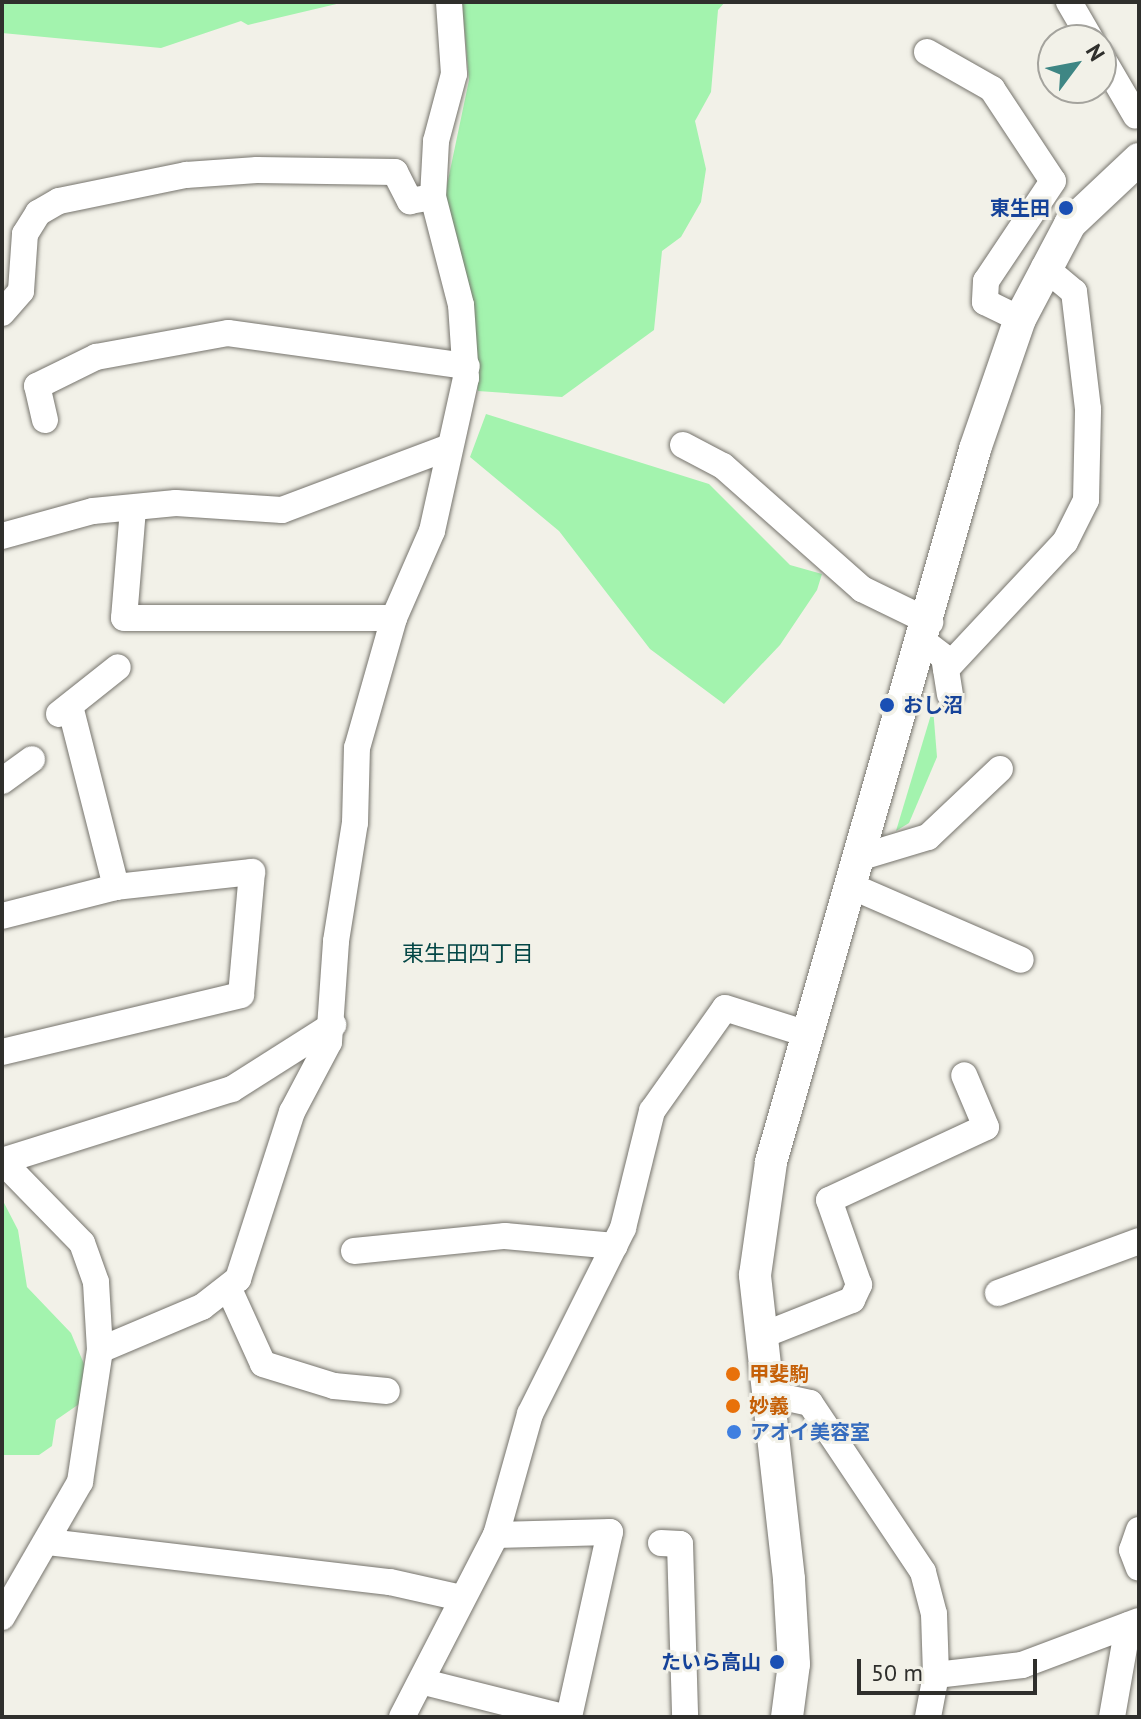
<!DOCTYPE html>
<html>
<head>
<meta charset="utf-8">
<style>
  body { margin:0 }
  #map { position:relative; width:1141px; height:1719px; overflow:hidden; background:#f2f1e8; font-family:"PT Sans","Noto Sans JP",sans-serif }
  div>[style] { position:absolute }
  .green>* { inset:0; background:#a3f3ae }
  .roads { filter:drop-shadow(0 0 2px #76746d) drop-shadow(0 0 2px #76746d) }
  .minor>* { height:26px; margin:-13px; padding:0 13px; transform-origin:13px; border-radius:13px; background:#fff }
  .tertiary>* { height:32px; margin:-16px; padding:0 16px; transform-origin:16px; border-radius:16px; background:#fff }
  .dots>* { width:22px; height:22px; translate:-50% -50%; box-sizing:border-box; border:4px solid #f2f1e8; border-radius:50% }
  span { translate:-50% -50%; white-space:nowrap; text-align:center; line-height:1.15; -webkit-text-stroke:6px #f2f1e8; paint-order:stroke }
  .transit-label { font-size:20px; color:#164399; font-weight:700 }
  .right { translate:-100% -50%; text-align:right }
  .left { translate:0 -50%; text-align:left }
  .food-label { font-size:20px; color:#c56008; font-weight:700 }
  .shop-label { font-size:20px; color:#366cbe; font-weight:700 }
  .neighbourhood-label { font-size:22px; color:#034645 }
  .frame { position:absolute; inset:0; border:4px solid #2f2f2c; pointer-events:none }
  .north { position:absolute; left:1037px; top:24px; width:80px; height:80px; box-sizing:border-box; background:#f2f1e8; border:2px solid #a4a39d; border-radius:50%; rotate:58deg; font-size:22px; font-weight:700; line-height:32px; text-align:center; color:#2f2f2c }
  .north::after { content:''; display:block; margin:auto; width:28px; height:36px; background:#3e8684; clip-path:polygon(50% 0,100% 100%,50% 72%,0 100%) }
  .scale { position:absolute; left:857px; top:1659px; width:180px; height:36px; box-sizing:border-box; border:4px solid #2f2f2c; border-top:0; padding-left:10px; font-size:24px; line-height:28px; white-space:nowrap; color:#2f2f2c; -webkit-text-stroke:6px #f2f1e8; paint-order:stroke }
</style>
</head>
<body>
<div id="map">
  <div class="green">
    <i style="clip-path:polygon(2px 2px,345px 2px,248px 25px,241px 21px,161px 48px,2px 33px)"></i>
    <i style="clip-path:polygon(462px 2px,725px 2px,718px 10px,711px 92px,695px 121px,706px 169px,701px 202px,681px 237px,662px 251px,654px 330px,562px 397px,478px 391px,443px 204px,469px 80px)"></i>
    <i style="clip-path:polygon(486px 414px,709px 484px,790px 565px,822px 574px,817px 590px,780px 645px,724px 704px,650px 649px,559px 531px,470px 457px)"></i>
    <i style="clip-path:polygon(933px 708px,937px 757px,909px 823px,896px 831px)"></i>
    <i style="clip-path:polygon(2px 1199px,18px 1230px,27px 1287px,71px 1333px,84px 1364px,82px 1402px,56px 1420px,52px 1446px,39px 1455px,2px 1455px)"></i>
  </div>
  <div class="roads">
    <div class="minor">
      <i style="left:1069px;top:2px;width:44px;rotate:59.9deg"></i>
      <i style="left:927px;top:52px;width:75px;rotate:29.6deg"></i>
      <i style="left:992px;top:89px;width:110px;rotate:56.5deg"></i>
      <i style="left:1053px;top:181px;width:120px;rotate:123.8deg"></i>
      <i style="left:986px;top:281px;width:21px;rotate:93deg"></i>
      <i style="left:985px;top:302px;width:39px;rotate:26deg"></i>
      <i style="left:1101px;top:56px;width:69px;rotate:59.7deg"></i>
      <i style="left:2px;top:313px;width:29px;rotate:-49deg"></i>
      <i style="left:21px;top:291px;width:57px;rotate:-86deg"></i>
      <i style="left:25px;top:234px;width:25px;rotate:-58deg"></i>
      <i style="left:38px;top:213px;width:24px;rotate:-30deg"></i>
      <i style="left:59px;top:201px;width:130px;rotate:-11.6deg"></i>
      <i style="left:186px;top:175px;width:71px;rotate:-4deg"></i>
      <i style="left:257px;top:170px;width:138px;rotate:0.8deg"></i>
      <i style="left:395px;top:172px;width:33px;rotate:63deg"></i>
      <i style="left:410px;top:201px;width:23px;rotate:-10deg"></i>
      <i style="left:45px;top:420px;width:35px;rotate:-103deg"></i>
      <i style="left:37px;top:386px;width:66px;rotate:-26.2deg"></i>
      <i style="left:96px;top:357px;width:134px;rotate:-10.3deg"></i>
      <i style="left:228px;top:333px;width:241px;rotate:7.9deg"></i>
      <i style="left:683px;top:445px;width:45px;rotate:27.7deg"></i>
      <i style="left:723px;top:466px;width:186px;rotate:41.5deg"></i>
      <i style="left:862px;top:589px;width:76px;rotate:25.9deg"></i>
      <i style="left:133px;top:509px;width:109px;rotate:94.7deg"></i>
      <i style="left:124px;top:618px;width:270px"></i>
      <i style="left:2px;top:536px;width:94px;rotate:-15.4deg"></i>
      <i style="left:93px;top:511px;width:83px;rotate:-5.5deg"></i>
      <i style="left:176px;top:503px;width:106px;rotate:3.8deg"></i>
      <i style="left:282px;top:510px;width:179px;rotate:-20.6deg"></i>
      <i style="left:924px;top:642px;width:25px;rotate:37deg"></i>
      <i style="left:944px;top:657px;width:38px;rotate:81deg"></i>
      <i style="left:946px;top:669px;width:174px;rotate:-46.9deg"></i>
      <i style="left:1065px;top:542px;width:47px;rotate:-63.4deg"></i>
      <i style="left:1086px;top:500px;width:91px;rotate:-88.7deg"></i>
      <i style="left:1088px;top:409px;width:118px;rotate:-96.8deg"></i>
      <i style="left:1074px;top:292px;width:39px;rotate:-140deg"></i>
      <i style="left:70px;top:706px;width:187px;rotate:75.7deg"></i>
      <i style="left:59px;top:714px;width:75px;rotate:-38.5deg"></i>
      <i style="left:2px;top:781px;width:37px;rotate:-36deg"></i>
      <i style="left:858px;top:858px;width:73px;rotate:-16.7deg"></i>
      <i style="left:928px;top:837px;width:99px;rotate:-43.4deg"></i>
      <i style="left:851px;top:886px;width:185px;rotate:23.5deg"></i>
      <i style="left:2px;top:916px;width:118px;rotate:-14.3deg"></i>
      <i style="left:116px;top:887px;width:137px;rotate:-6.3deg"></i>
      <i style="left:252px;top:872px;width:123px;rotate:95.1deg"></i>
      <i style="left:241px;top:995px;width:246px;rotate:166.6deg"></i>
      <i style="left:354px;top:1251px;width:152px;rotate:-5.7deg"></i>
      <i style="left:505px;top:1236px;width:110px;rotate:5.2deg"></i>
      <i style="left:229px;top:1289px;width:82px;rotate:65.6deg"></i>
      <i style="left:263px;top:1364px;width:74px;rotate:17.2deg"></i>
      <i style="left:334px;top:1386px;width:53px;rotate:5.4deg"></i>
      <i style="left:998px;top:1293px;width:150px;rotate:-20.2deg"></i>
      <i style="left:761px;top:1336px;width:98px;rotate:-21.6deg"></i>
      <i style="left:852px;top:1300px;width:17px;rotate:-65deg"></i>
      <i style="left:859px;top:1285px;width:90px;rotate:-109.4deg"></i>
      <i style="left:829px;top:1200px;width:173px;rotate:-24.9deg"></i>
      <i style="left:986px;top:1127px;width:56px;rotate:-112.9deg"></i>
      <i style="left:100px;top:1350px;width:111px;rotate:-22.9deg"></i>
      <i style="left:202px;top:1307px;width:46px;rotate:-37.9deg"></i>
      <i style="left:238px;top:1279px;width:176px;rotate:-72.1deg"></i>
      <i style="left:292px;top:1112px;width:79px;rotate:-62.1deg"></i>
      <i style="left:329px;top:1042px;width:101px;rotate:-86deg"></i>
      <i style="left:336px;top:941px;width:120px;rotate:-80.9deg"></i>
      <i style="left:355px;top:823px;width:75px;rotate:-88.5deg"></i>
      <i style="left:357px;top:748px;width:135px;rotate:-74.1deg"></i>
      <i style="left:394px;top:618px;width:95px;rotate:-66.4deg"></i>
      <i style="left:432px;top:531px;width:157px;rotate:-77.5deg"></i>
      <i style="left:466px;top:378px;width:73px;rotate:-93.9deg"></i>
      <i style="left:461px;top:305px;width:112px;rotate:-104.5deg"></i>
      <i style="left:433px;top:197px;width:56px;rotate:-86.9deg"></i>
      <i style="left:436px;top:141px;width:69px;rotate:-75deg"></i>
      <i style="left:454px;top:74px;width:72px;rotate:-94deg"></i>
      <i style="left:769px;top:1394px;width:42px;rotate:12.4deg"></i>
      <i style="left:810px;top:1403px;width:203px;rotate:56.2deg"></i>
      <i style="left:923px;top:1572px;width:43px;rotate:75.3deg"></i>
      <i style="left:934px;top:1614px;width:61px;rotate:88.1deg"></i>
      <i style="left:936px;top:1675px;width:43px;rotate:100.8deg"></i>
      <i style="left:1139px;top:1530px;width:21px;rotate:109deg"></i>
      <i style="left:1132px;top:1550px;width:19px;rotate:69deg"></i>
      <i style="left:496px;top:1535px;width:114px;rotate:-1.5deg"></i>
      <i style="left:610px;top:1532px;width:189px;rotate:102.5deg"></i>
      <i style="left:48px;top:1542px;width:344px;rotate:6.7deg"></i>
      <i style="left:390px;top:1582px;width:73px;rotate:12.7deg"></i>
      <i style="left:661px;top:1543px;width:19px;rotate:3deg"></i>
      <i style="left:680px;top:1544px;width:173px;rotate:88.3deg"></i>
      <i style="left:2px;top:1617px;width:156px;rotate:-60deg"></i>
      <i style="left:80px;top:1482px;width:134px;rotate:-81.4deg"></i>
      <i style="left:100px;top:1350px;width:68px;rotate:-93.4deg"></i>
      <i style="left:96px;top:1282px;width:41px;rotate:-109.7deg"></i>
      <i style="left:82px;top:1243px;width:115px;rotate:-134.3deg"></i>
      <i style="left:2px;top:1161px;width:241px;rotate:-17.4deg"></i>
      <i style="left:232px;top:1089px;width:120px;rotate:-32.4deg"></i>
      <i style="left:936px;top:1675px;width:87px;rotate:-6.6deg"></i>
      <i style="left:1022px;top:1665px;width:125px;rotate:-20.6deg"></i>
      <i style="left:424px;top:1682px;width:143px;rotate:14.1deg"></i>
      <i style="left:402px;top:1717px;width:205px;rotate:-62.7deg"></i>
      <i style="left:496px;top:1535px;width:126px;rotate:-74.3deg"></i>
      <i style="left:530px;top:1414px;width:208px;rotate:-63.4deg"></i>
      <i style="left:623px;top:1228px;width:121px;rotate:-76.1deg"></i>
      <i style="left:652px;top:1111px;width:126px;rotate:-54.7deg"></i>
      <i style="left:725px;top:1008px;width:86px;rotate:17.6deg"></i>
      <i style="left:1112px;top:1717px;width:93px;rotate:-80.1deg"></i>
    </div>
    <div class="tertiary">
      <i style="left:787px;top:1717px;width:53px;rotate:-82.5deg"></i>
      <i style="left:794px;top:1664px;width:85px;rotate:-93.4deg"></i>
      <i style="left:789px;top:1579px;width:306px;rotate:-96.4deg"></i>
      <i style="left:755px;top:1275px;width:114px;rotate:-81.9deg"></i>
      <i style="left:771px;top:1162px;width:742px;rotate:-74.03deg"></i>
      <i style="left:975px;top:449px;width:138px;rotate:-70.9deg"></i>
      <i style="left:1020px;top:319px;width:107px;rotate:-62.2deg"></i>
      <i style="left:1070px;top:224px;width:95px;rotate:-43.3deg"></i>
    </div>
  </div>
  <div class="dots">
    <i style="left:1066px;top:208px;background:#1a4fb4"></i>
    <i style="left:887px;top:705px;background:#1a4fb4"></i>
    <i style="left:733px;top:1374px;background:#e8710a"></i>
    <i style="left:733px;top:1406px;background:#e8710a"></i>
    <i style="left:734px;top:1432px;background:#3f7fe0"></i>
    <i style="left:777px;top:1662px;background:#1a4fb4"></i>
  </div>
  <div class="transit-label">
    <span class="right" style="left:1050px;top:208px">東生田</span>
    <span class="left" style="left:903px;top:705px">おし沼</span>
    <span class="right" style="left:761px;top:1662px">たいら高山</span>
  </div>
  <div class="food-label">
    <span class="left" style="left:749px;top:1374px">甲斐駒</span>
    <span class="left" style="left:749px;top:1406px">妙義</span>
  </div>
  <div class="shop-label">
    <span class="left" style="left:750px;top:1432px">アオイ美容室</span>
  </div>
  <div class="neighbourhood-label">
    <span style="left:468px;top:954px">東生田四丁目</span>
  </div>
  <div class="frame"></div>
  <div class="north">N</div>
  <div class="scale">50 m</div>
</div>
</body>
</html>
